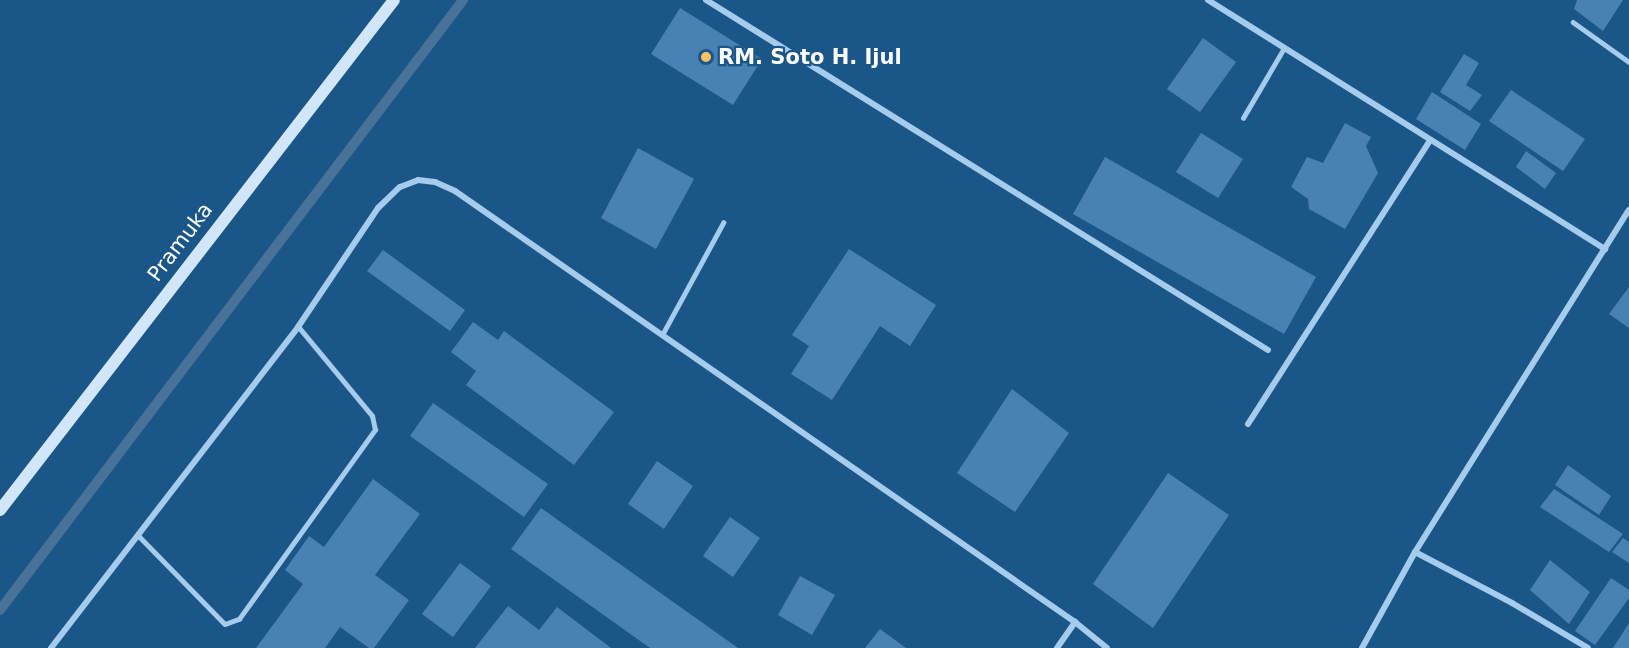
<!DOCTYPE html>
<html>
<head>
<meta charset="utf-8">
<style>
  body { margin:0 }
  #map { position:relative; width:1629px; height:648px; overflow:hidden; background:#1b5689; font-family:"DejaVu Sans",sans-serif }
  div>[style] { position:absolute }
  .stream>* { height:10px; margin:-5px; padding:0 5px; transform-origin:5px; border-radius:5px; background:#487297 }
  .building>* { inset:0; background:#4882b3 }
  .lane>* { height:4.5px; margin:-2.25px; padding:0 2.25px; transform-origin:2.25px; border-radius:2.25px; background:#a5ccec }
  .street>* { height:6px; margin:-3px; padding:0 3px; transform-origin:3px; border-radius:3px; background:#a5ccec }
  .secondary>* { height:12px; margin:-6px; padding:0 6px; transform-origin:6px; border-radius:6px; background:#d1e6f9 }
  .dots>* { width:16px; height:16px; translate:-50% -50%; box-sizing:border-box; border:3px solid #1b5689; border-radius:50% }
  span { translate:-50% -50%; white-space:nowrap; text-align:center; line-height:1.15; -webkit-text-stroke:4.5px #1b5689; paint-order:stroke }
  .poi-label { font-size:21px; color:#fff; font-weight:700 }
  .left { translate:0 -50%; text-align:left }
  .street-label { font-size:21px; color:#fff }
</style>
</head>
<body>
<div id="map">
  <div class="stream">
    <i style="left:0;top:610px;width:766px;rotate:-52.8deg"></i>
  </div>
  <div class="building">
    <i style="clip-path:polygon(1577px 0,1623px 0,1603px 31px,1574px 9px)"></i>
    <i style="clip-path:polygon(680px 8px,762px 59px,733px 105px,651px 54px)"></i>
    <i style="clip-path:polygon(1203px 38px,1236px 62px,1200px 112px,1167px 89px)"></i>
    <i style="clip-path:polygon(1464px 54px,1479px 63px,1466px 85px,1482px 95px,1470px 111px,1440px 92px)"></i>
    <i style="clip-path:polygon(1511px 90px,1585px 139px,1563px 171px,1489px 121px)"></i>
    <i style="clip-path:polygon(1432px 92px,1481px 124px,1465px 150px,1416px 119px)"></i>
    <i style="clip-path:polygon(1345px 123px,1371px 137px,1366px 146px,1378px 173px,1345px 229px,1309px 209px,1308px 199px,1291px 187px,1307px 157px,1323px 163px)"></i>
    <i style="clip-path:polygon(1201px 133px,1243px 159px,1218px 198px,1176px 172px)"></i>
    <i style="clip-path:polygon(638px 148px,694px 179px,656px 249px,601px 218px)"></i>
    <i style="clip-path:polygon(1526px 151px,1556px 173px,1545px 189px,1516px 167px)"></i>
    <i style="clip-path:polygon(1105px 157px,1316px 277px,1284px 334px,1073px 214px)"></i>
    <i style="clip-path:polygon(849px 249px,936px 305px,910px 346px,880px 326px,832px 400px,791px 374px,809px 346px,792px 335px)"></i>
    <i style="clip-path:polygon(383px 250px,465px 310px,450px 331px,367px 271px)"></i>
    <i style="clip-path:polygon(1629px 287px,1629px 328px,1609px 314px)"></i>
    <i style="clip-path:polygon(473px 322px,498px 340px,504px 331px,614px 412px,574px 465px,466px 385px,476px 371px,451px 352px)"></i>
    <i style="clip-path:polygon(1012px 389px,1069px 433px,1015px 512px,957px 473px)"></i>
    <i style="clip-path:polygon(433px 403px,548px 484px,524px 517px,410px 436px)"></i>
    <i style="clip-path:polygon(657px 461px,693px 486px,664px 529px,628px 504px)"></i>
    <i style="clip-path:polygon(1568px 465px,1611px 496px,1599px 515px,1555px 485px)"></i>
    <i style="clip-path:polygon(1168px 473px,1229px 515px,1153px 628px,1093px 584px)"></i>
    <i style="clip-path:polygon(373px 479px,420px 514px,375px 575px,409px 600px,374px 648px,369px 648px,340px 627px,325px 648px,256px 648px,303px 584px,285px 570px,309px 536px,324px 547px)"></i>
    <i style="clip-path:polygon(1554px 489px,1623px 534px,1609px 552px,1540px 507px)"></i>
    <i style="clip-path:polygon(541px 508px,738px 648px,650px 648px,511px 549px)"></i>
    <i style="clip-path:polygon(730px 517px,760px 538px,733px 577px,703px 556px)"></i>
    <i style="clip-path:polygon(1623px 538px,1629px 542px,1629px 563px,1612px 552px)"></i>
    <i style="clip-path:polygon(1550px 560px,1590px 592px,1569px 624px,1530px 590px)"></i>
    <i style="clip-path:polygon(460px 563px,491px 586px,453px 637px,422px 614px)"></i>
    <i style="clip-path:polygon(800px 576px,835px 595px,812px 635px,778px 615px)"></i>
    <i style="clip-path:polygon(1611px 578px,1629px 590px,1629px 598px,1595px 645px,1575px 631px)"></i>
    <i style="clip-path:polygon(508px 606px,539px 630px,557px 607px,611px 648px,475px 648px)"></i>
    <i style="clip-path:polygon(1629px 623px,1629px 648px,1613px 648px)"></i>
    <i style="clip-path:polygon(880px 629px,906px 648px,865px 648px)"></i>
  </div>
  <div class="lane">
    <i style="left:1573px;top:22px;width:69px;rotate:35.5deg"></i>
    <i style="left:1243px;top:118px;width:81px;rotate:-59.6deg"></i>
    <i style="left:662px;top:335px;width:128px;rotate:-61.4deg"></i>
    <i style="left:138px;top:535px;width:124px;rotate:45.7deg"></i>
    <i style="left:225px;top:624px;width:15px;rotate:-20deg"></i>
    <i style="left:239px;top:619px;width:233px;rotate:-54.3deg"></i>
    <i style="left:375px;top:430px;width:14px;rotate:-102deg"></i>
    <i style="left:372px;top:416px;width:116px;rotate:-129.7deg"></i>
  </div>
  <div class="street">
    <i style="left:706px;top:0;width:662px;rotate:31.91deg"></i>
    <i style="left:1208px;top:0;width:469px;rotate:32.1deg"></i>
    <i style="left:1248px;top:424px;width:337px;rotate:-57.3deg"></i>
    <i style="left:1415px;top:552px;width:110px;rotate:27.7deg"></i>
    <i style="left:1512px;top:603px;width:88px;rotate:30.6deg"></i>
    <i style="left:51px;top:648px;width:405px;rotate:-52.4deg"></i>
    <i style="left:298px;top:327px;width:143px;rotate:-56.1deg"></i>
    <i style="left:378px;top:208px;width:30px;rotate:-44deg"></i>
    <i style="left:400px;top:187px;width:19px;rotate:-21deg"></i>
    <i style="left:418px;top:180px;width:17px;rotate:7deg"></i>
    <i style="left:435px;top:182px;width:22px;rotate:24deg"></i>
    <i style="left:455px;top:191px;width:755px;rotate:34.81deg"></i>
    <i style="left:1075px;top:622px;width:41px;rotate:39.1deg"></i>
    <i style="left:1057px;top:648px;width:32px;rotate:-55deg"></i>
    <i style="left:1362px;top:648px;width:110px;rotate:-61.1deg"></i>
    <i style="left:1415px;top:552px;width:403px;rotate:-58deg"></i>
  </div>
  <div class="secondary">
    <i style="left:0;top:510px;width:644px;rotate:-52.31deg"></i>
  </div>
  <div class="dots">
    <i style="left:706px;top:57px;background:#fec161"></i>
  </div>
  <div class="poi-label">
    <span class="left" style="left:718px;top:57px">RM. Soto H. Ijul</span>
  </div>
  <div class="street-label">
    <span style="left:180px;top:242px;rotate:-53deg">Pramuka</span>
  </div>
</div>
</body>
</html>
